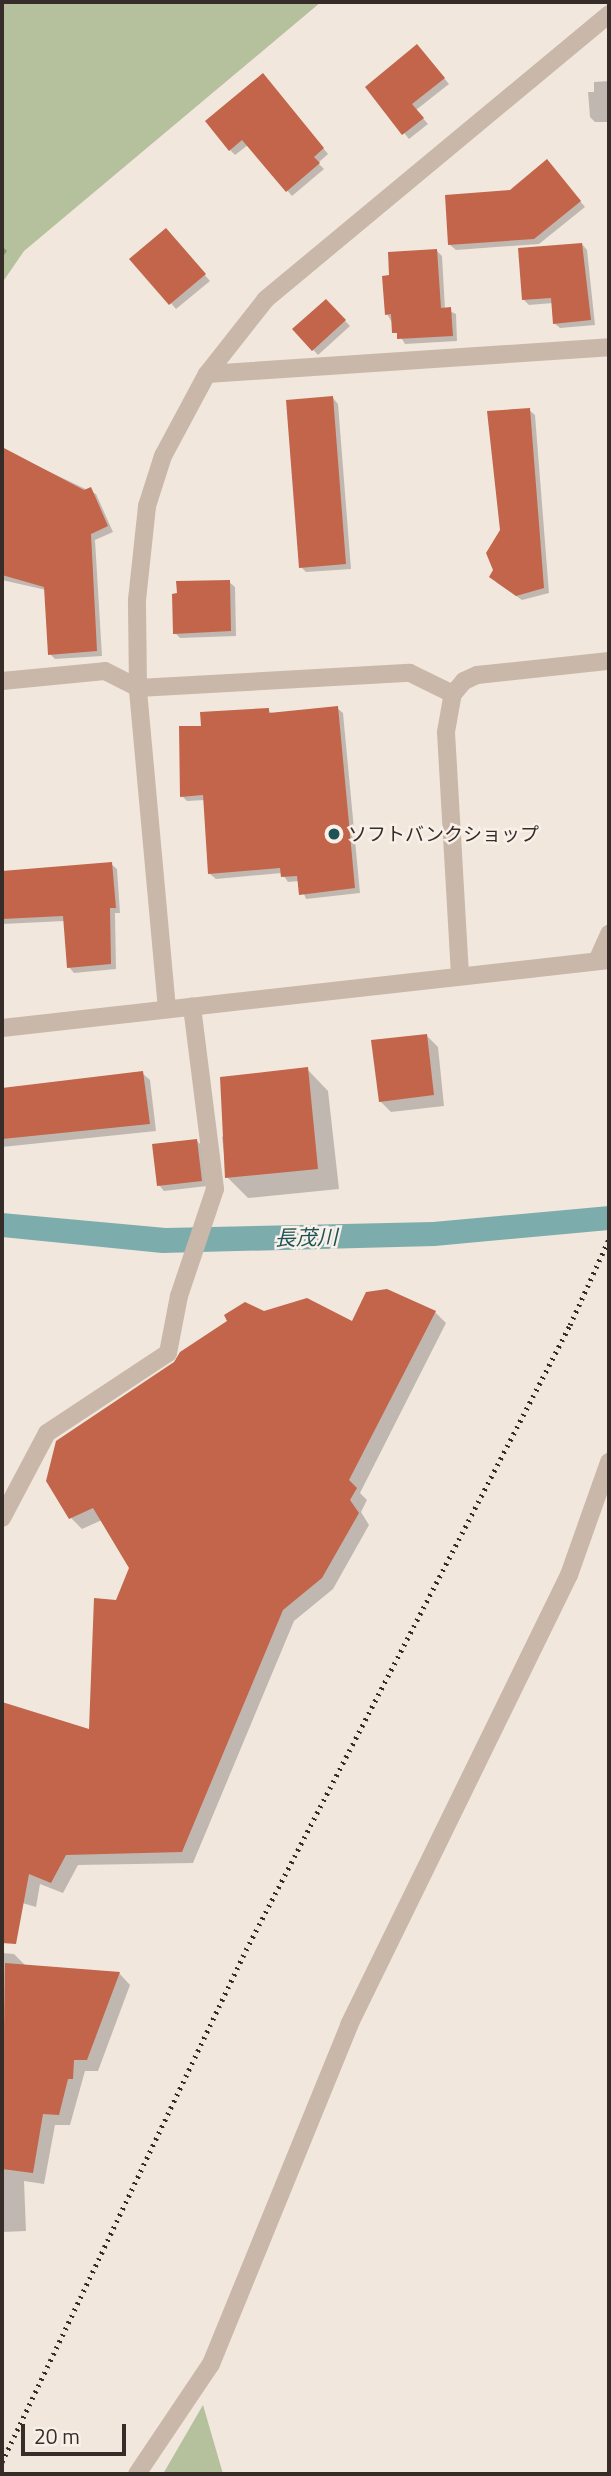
<!DOCTYPE html>
<html>
<head>
<meta charset="utf-8">
<style>
  body { margin:0 }
  #map { position:relative; width:611px; height:2476px; overflow:hidden; background:#f1e7dd; font-family:"Titillium Web","Noto Sans JP",sans-serif }
  div>[style] { position:absolute }
  .green>* { inset:0; background:#b5c09d }
  .water>* { inset:0; background:#7dacad }
  .shadow>* { inset:0; background:#0003 }
  .building>* { inset:0; background:#c2654a }
  .minor>* { height:18px; margin:-9px; padding:0 9px; transform-origin:9px; border-radius:9px; background:#c9b7a9 }
  .rail>* { height:5px; margin-top:-2.5px; transform-origin:0; background:repeating-linear-gradient(90deg,#362d29 0 2px,transparent 0 7px) }
  .dots>* { width:19px; height:19px; translate:-50% -50%; box-sizing:border-box; border:4px solid #f9f1e9; border-radius:50% }
  span { translate:-50% -50%; white-space:nowrap; text-align:center; line-height:1.15; -webkit-text-stroke:5px #f9f1e9; paint-order:stroke }
  .poi-label { font-size:19px; color:#362d29 }
  .left { translate:0 -50%; text-align:left }
  .water-label { font-size:21px; color:#1f5457; font-style:italic }
  .frame { position:absolute; inset:0; border:4px solid #362d29; pointer-events:none }
  .scale { position:absolute; left:21px; top:2424px; width:105px; height:32px; box-sizing:border-box; border:4px solid #362d29; border-top:0; padding-left:9px; font-size:21px; line-height:24px; white-space:nowrap; color:#362d29; -webkit-text-stroke:5px #f9f1e9; paint-order:stroke }
</style>
</head>
<body>
<div id="map">
  <div class="green">
    <i style="clip-path:polygon(2px 2px,321px 2px,24px 251px,2px 283px)"></i>
    <i style="clip-path:polygon(203px 2405px,223px 2474px,163px 2474px)"></i>
  </div>
  <div class="water">
    <i style="clip-path:polygon(609px 1206px,609px 1230px,435px 1246px,162px 1253px,2px 1237px,2px 1213px,166px 1228px,433px 1222px)"></i>
  </div>
  <div class="shadow">
    <i style="clip-path:polygon(423px 52px,449px 84px,416px 110px,428px 124px,409px 139px,367px 88px)"></i>
    <i style="clip-path:polygon(268px 81px,328px 154px,318px 163px,324px 169px,292px 196px,248px 145px,235px 155px,230px 150px)"></i>
    <i style="clip-path:polygon(609px 81px,609px 122px,595px 122px,590px 117px,588px 92px,594px 92px,594px 82px)"></i>
    <i style="clip-path:polygon(552px 167px,585px 207px,539px 244px,456px 250px,450px 245px,511px 192px)"></i>
    <i style="clip-path:polygon(171px 235px,210px 281px,176px 309px,132px 259px)"></i>
    <i style="clip-path:polygon(582px 244px,587px 250px,595px 325px,560px 328px,554px 323px,553px 303px,529px 305px,524px 300px)"></i>
    <i style="clip-path:polygon(2px 246px,7px 251px,2px 258px)"></i>
    <i style="clip-path:polygon(436px 250px,442px 256px,445px 309px,456px 314px,457px 341px,405px 344px,387px 314px,391px 277px)"></i>
    <i style="clip-path:polygon(326px 301px,350px 326px,318px 355px,295px 330px)"></i>
    <i style="clip-path:polygon(333px 398px,338px 404px,351px 569px,306px 572px,301px 567px)"></i>
    <i style="clip-path:polygon(529px 410px,535px 415px,549px 593px,522px 600px,496px 582px,502px 530px)"></i>
    <i style="clip-path:polygon(2px 449px,96px 494px,113px 532px,95px 540px,102px 656px,55px 659px,50px 654px,46px 590px,2px 580px)"></i>
    <i style="clip-path:polygon(229px 582px,235px 587px,236px 636px,180px 638px,175px 633px,179px 595px)"></i>
    <i style="clip-path:polygon(337px 708px,343px 713px,360px 893px,306px 899px,299px 881px,288px 882px,282px 873px,216px 879px,210px 874px,205px 800px,187px 801px,182px 796px,203px 727px,268px 710px,274px 715px)"></i>
    <i style="clip-path:polygon(111px 864px,117px 869px,120px 913px,115px 913px,116px 969px,74px 973px,69px 967px,65px 921px,2px 924px,2px 872px)"></i>
    <i style="clip-path:polygon(427px 1036px,438px 1047px,444px 1106px,391px 1112px,380px 1101px)"></i>
    <i style="clip-path:polygon(307px 1069px,328px 1091px,339px 1189px,248px 1198px,227px 1177px,222px 1137px)"></i>
    <i style="clip-path:polygon(142px 1073px,150px 1080px,156px 1131px,2px 1147px,2px 1090px)"></i>
    <i style="clip-path:polygon(197px 1141px,202px 1146px,207px 1186px,164px 1191px,159px 1185px)"></i>
    <i style="clip-path:polygon(435px 1312px,446px 1323px,360px 1493px,367px 1500px,361px 1512px,369px 1525px,333px 1589px,294px 1621px,193px 1863px,78px 1865px,63px 1893px,40px 1884px,36px 1907px,2px 1897px,2px 1704px,90px 1731px,117px 1602px,131px 1568px,102px 1520px,82px 1529px,71px 1518px,264px 1313px,353px 1323px)"></i>
    <i style="clip-path:polygon(2px 1953px,14px 1954px,26px 1966px,119px 1973px,130px 1985px,98px 2071px,85px 2071px,70px 2125px,55px 2125px,44px 2184px,24px 2181px,26px 2231px,2px 2232px)"></i>
  </div>
  <div class="building">
    <i style="clip-path:polygon(417px 44px,445px 78px,412px 104px,424px 118px,402px 135px,365px 87px)"></i>
    <i style="clip-path:polygon(263px 73px,324px 148px,314px 157px,320px 163px,286px 192px,242px 140px,229px 151px,205px 121px)"></i>
    <i style="clip-path:polygon(547px 159px,581px 201px,534px 239px,448px 245px,445px 195px,510px 190px)"></i>
    <i style="clip-path:polygon(166px 228px,206px 274px,169px 305px,129px 259px)"></i>
    <i style="clip-path:polygon(582px 243px,591px 320px,553px 324px,551px 298px,522px 300px,518px 248px)"></i>
    <i style="clip-path:polygon(437px 249px,441px 308px,451px 307px,453px 336px,397px 339px,397px 333px,392px 333px,391px 314px,385px 315px,382px 276px,389px 275px,388px 252px)"></i>
    <i style="clip-path:polygon(326px 299px,346px 320px,312px 351px,292px 329px)"></i>
    <i style="clip-path:polygon(333px 396px,346px 564px,299px 568px,286px 400px)"></i>
    <i style="clip-path:polygon(530px 408px,544px 588px,516px 596px,489px 577px,493px 570px,486px 553px,500px 530px,487px 411px)"></i>
    <i style="clip-path:polygon(2px 447px,84px 490px,91px 487px,108px 526px,91px 534px,97px 651px,48px 655px,44px 587px,2px 575px)"></i>
    <i style="clip-path:polygon(230px 580px,231px 631px,173px 634px,172px 594px,177px 593px,176px 581px)"></i>
    <i style="clip-path:polygon(338px 706px,355px 888px,299px 895px,297px 876px,281px 877px,280px 868px,208px 874px,203px 795px,180px 797px,179px 726px,201px 726px,200px 712px,269px 708px,269px 713px)"></i>
    <i style="clip-path:polygon(112px 862px,116px 908px,110px 908px,111px 964px,67px 968px,63px 916px,2px 919px,2px 871px)"></i>
    <i style="clip-path:polygon(427px 1034px,434px 1095px,379px 1102px,371px 1040px)"></i>
    <i style="clip-path:polygon(308px 1067px,318px 1169px,225px 1178px,220px 1077px)"></i>
    <i style="clip-path:polygon(143px 1071px,150px 1124px,2px 1139px,2px 1088px)"></i>
    <i style="clip-path:polygon(197px 1139px,202px 1181px,157px 1186px,152px 1144px)"></i>
    <i style="clip-path:polygon(387px 1289px,436px 1311px,349px 1480px,357px 1488px,350px 1500px,359px 1513px,322px 1578px,283px 1610px,182px 1852px,66px 1855px,51px 1883px,29px 1874px,16px 1944px,2px 1943px,2px 1702px,89px 1729px,94px 1598px,116px 1600px,129px 1568px,93px 1508px,69px 1519px,46px 1481px,56px 1441px,174px 1362px,180px 1352px,227px 1321px,224px 1315px,245px 1302px,264px 1311px,307px 1298px,352px 1321px,366px 1292px)"></i>
    <i style="clip-path:polygon(5px 1963px,120px 1972px,87px 2060px,74px 2060px,73px 2079px,68px 2079px,59px 2115px,43px 2114px,33px 2173px,2px 2169px)"></i>
  </div>
  <div class="minor">
    <i style="left:207px;top:374px;width:403px;rotate:-3.8deg"></i>
    <i style="left:2px;top:681px;width:103px;rotate:-5.5deg"></i>
    <i style="left:105px;top:671px;width:37px;rotate:27deg"></i>
    <i style="left:138px;top:688px;width:272px;rotate:-3.2deg"></i>
    <i style="left:410px;top:673px;width:48px;rotate:26deg"></i>
    <i style="left:597px;top:961px;width:30px;rotate:-66deg"></i>
    <i style="left:460px;top:975px;width:243px;rotate:-93.3deg"></i>
    <i style="left:446px;top:732px;width:39px;rotate:-80deg"></i>
    <i style="left:453px;top:694px;width:17px;rotate:-50deg"></i>
    <i style="left:464px;top:681px;width:14px;rotate:-25deg"></i>
    <i style="left:477px;top:675px;width:133px;rotate:-6.1deg"></i>
    <i style="left:167px;top:1009px;width:322px;rotate:-95.2deg"></i>
    <i style="left:138px;top:688px;width:88px;rotate:-90.7deg"></i>
    <i style="left:137px;top:600px;width:95px;rotate:-83.9deg"></i>
    <i style="left:147px;top:506px;width:52px;rotate:-72.3deg"></i>
    <i style="left:163px;top:456px;width:93px;rotate:-61.8deg"></i>
    <i style="left:207px;top:374px;width:95px;rotate:-51.8deg"></i>
    <i style="left:266px;top:299px;width:446px;rotate:-39.7deg"></i>
    <i style="left:2px;top:1028px;width:611px;rotate:-6.39deg"></i>
    <i style="left:2px;top:1518px;width:96px;rotate:-62.1deg"></i>
    <i style="left:47px;top:1433px;width:145px;rotate:-33.5deg"></i>
    <i style="left:168px;top:1353px;width:58px;rotate:-79.1deg"></i>
    <i style="left:179px;top:1296px;width:113px;rotate:-71.4deg"></i>
    <i style="left:215px;top:1189px;width:184px;rotate:-97.2deg"></i>
    <i style="left:137px;top:2474px;width:133px;rotate:-56.1deg"></i>
    <i style="left:211px;top:2364px;width:366px;rotate:-67.8deg"></i>
    <i style="left:349px;top:2025px;width:501px;rotate:-63.95deg"></i>
    <i style="left:569px;top:1575px;width:120px;rotate:-70.5deg"></i>
  </div>
  <div class="rail">
    <i style="left:2px;top:2462px;width:567px;rotate:-64.52deg"></i>
    <i style="left:246px;top:1950px;width:704px;rotate:-62.6deg"></i>
    <i style="left:570px;top:1325px;width:94px;rotate:-65.6deg"></i>
  </div>
  <div class="dots">
    <i style="left:334px;top:834px;background:#1f5457"></i>
  </div>
  <div class="poi-label">
    <span class="left" style="left:348px;top:834px">ソフトバンクショップ</span>
  </div>
  <div class="water-label">
    <span style="left:306px;top:1237px;rotate:-1deg">長茂川</span>
  </div>
  <div class="frame"></div>
  <div class="scale">20 m</div>
</div>
</body>
</html>
